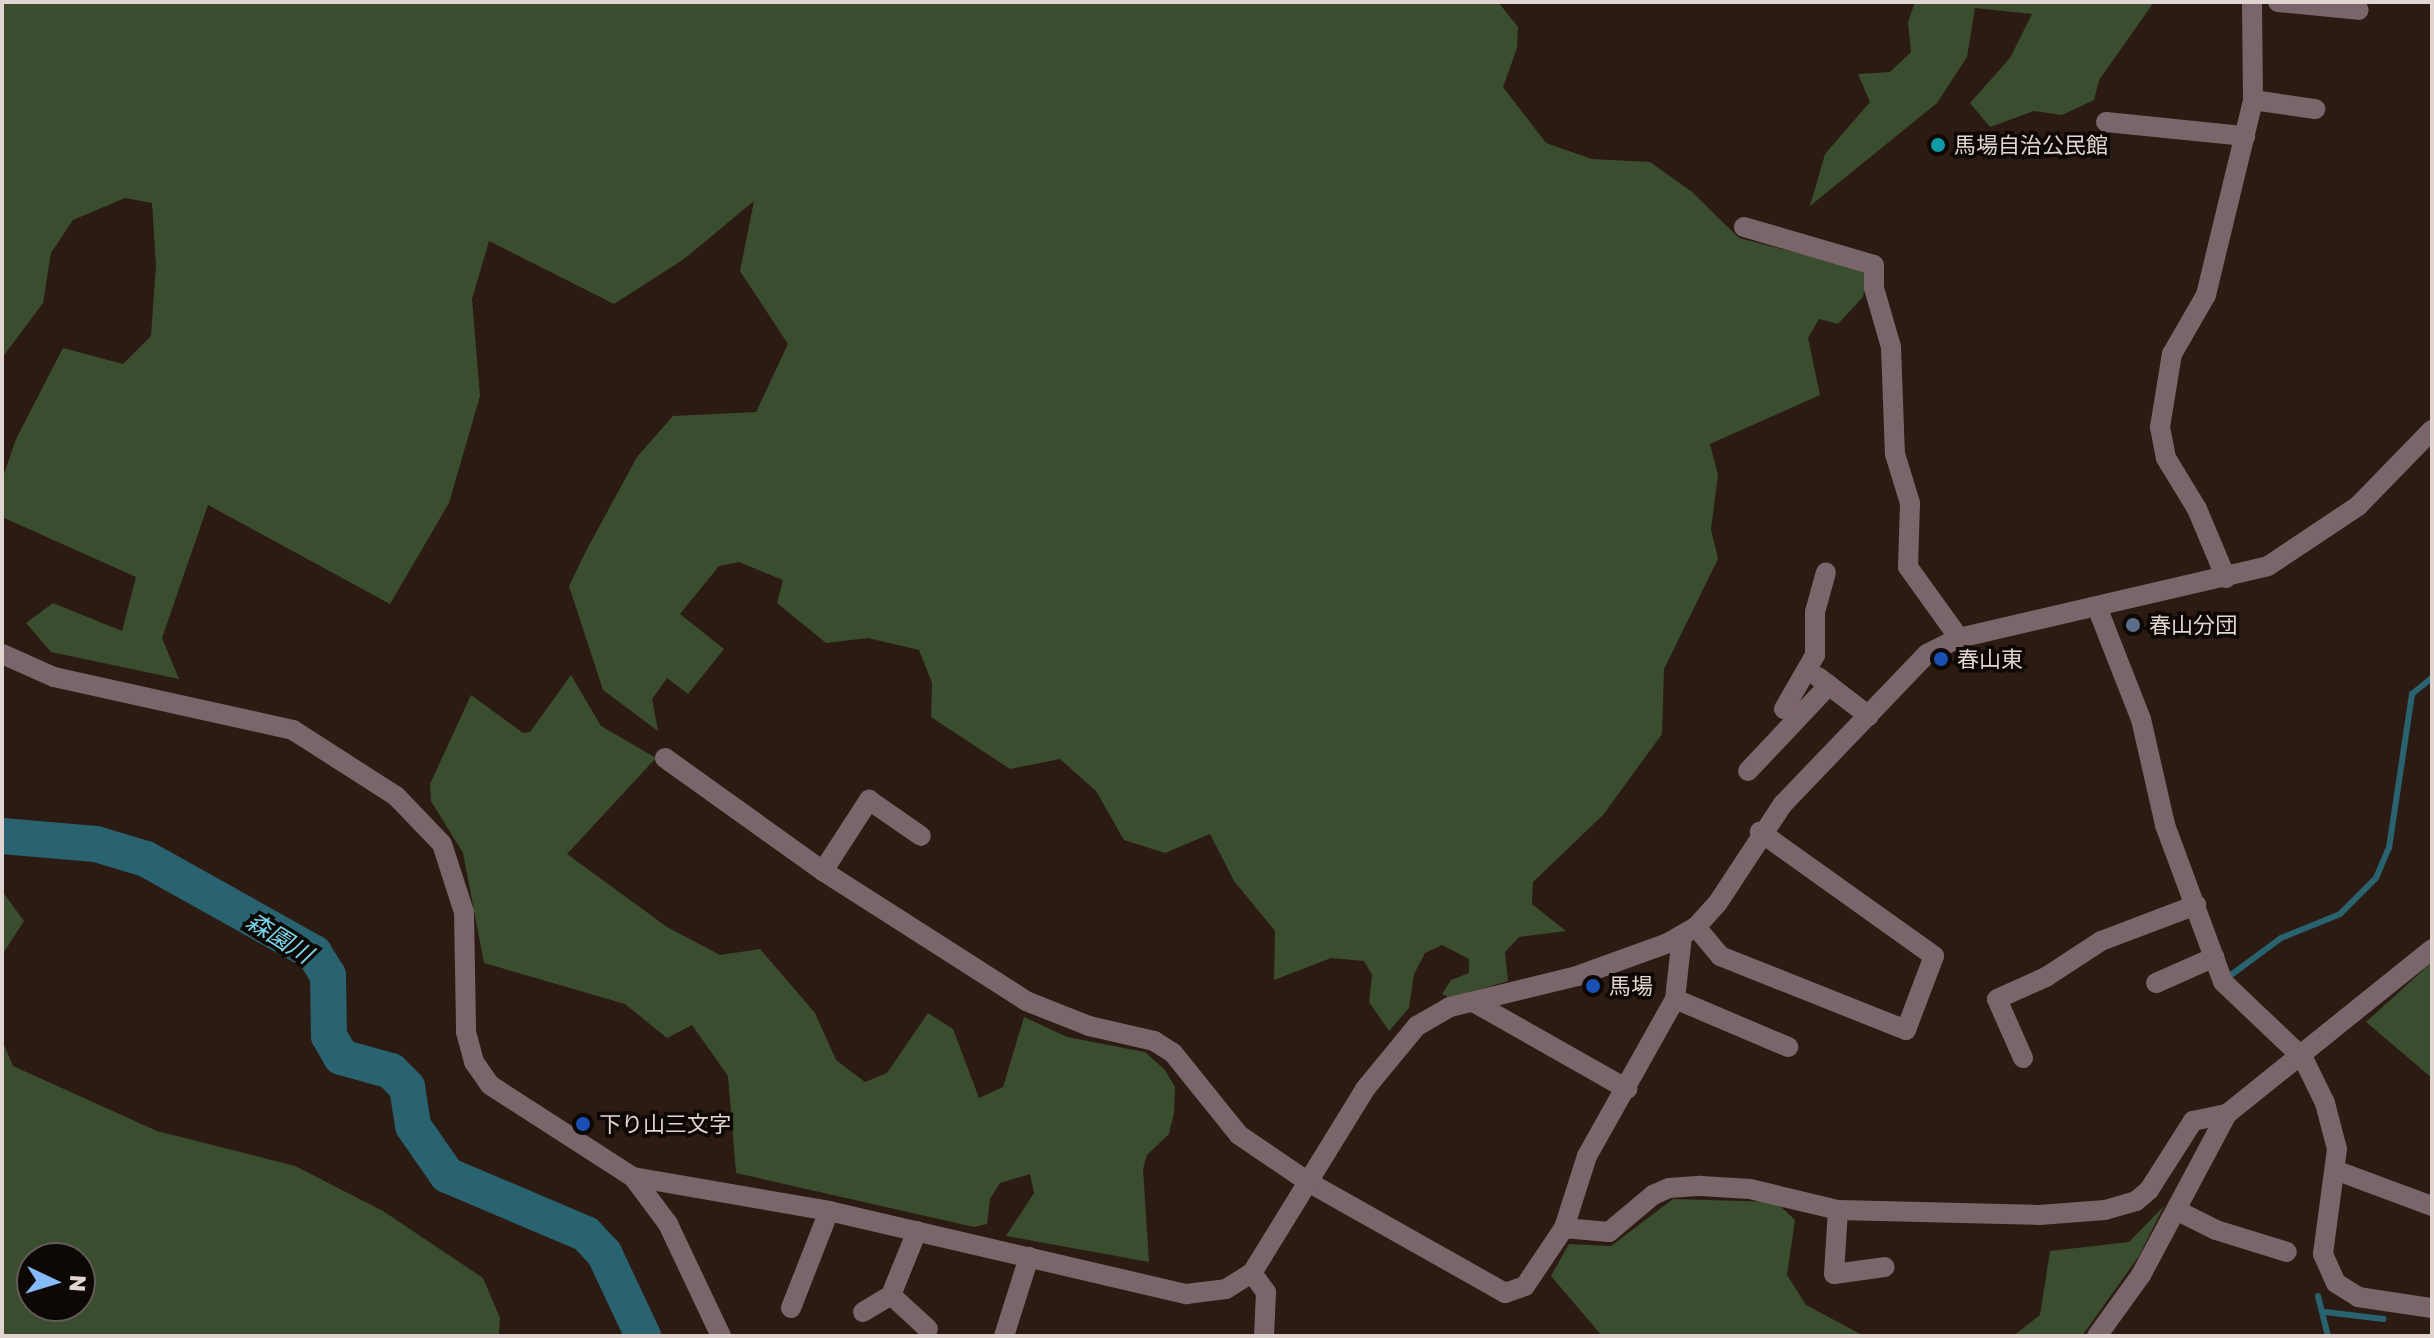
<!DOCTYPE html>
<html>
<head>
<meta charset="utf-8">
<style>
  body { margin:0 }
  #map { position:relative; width:2434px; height:1338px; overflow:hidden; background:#2b1b13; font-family:"Golos Text","Noto Sans JP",sans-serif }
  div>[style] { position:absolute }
  .green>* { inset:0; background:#3b4d2f }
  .stream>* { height:6px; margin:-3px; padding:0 3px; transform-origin:3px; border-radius:3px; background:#296370 }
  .river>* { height:36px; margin:-18px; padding:0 18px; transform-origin:18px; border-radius:18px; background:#296370 }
  .minor>* { height:20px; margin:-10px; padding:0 10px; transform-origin:10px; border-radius:10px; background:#7a656a }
  .dots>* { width:22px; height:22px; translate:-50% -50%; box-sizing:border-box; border:4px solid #0e0805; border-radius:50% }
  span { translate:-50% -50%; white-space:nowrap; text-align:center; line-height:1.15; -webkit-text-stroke:7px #0e0805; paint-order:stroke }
  .poi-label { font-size:22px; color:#e0d5d0 }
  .left { translate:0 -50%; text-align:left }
  .water-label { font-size:24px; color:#79d6ec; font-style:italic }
  .frame { position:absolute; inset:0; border:4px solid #e0d5d0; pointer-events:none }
  .north { position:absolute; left:16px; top:1242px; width:80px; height:80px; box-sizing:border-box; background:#0e0805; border:2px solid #625a56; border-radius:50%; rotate:94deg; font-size:22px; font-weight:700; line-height:32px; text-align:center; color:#e0d5d0 }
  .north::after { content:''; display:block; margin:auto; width:28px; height:36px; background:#85bbfb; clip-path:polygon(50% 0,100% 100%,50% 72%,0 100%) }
</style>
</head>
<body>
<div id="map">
  <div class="green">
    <i style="clip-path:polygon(2px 2px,1498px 2px,1518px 27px,1517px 48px,1503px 87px,1546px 143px,1592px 159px,1650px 162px,1692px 192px,1739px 238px,1868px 271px,1863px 297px,1838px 324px,1819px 319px,1808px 338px,1820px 395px,1710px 444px,1718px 475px,1711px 529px,1718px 559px,1664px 669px,1662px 734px,1603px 815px,1533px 882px,1532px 904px,1566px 931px,1519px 937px,1505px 952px,1508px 981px,1450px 998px,1442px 994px,1451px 980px,1469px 973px,1469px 959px,1442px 945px,1425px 953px,1414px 974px,1409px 1008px,1389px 1031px,1369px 1002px,1372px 975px,1364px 961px,1331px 958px,1274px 980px,1275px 931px,1234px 881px,1210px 834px,1165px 853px,1124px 840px,1096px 791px,1060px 759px,1010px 769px,931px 717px,932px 683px,919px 650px,868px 638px,826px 643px,777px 603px,783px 580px,739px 562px,719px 566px,680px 614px,724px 649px,688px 694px,667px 678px,652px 699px,658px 731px,603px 690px,569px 586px,587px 549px,637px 457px,673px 416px,756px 412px,788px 344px,740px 271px,754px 201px,684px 259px,614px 304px,489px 241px,472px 299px,480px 396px,449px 503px,390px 604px,208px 505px,162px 638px,179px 679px,51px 652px,26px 623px,53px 603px,122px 631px,136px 577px,2px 517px,2px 480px,16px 439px,63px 348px,123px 364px,151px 336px,156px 265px,152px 203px,125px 198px,73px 220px,51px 253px,43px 303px,2px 358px)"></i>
    <i style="clip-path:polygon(1915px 2px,2154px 2px,2099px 80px,2094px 100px,2062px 115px,2034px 111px,1990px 127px,1970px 103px,2010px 58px,2032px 14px,1975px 8px,1967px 57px,1937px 103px,1810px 206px,1825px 154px,1870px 102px,1858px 74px,1890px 72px,1911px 52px,1908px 22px)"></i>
    <i style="clip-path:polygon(571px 675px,601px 726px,656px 758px,567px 854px,667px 927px,720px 955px,760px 949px,815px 1013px,836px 1060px,865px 1082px,887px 1073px,928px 1013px,953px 1029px,979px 1098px,1003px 1087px,1024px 1017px,1067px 1037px,1145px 1052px,1165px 1070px,1175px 1087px,1174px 1113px,1169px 1134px,1147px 1155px,1143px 1169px,1149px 1262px,1006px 1236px,1034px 1193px,1030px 1174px,1000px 1183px,990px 1199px,987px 1224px,974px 1227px,736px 1173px,728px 1076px,692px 1025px,667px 1038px,625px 1004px,484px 963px,463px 853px,431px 801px,430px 784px,471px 695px,523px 733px,530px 732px)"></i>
    <i style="clip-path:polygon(2px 891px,24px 921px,2px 955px)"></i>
    <i style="clip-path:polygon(2432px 962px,2432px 1078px,2366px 1022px)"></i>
    <i style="clip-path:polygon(evenodd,2px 1040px,13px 1066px,157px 1131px,295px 1166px,383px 1211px,483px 1278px,500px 1318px,499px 1336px,2px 1336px,2px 1040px,80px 1258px,80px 1306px,32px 1306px,32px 1258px,80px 1258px)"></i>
    <i style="clip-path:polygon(1673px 1199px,1776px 1202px,1795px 1220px,1787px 1275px,1806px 1305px,1864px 1336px,1602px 1336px,1551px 1276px,1569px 1244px,1611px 1246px)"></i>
    <i style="clip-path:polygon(2164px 1206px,2139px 1256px,2082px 1336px,2013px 1336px,2040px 1315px,2050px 1251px,2129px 1242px)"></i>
  </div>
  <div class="stream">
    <i style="left:2231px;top:975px;width:62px;rotate:-36.5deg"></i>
    <i style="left:2281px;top:938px;width:64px;rotate:-22.1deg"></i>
    <i style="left:2340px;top:914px;width:51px;rotate:-45deg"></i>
    <i style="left:2376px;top:878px;width:33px;rotate:-67deg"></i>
    <i style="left:2389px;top:848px;width:156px;rotate:-81.5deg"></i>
    <i style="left:2412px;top:694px;width:26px;rotate:-39deg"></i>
    <i style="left:2318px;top:1296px;width:41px;rotate:76deg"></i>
    <i style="left:2325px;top:1312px;width:59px;rotate:6.8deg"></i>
  </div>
  <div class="river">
    <i style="left:2px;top:836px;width:94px;rotate:4.9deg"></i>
    <i style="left:96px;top:844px;width:52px;rotate:16.7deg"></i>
    <i style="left:146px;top:859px;width:193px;rotate:29.2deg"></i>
    <i style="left:314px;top:953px;width:26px;rotate:58deg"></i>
    <i style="left:328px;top:975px;width:61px;rotate:89.1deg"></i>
    <i style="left:329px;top:1036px;width:24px;rotate:60deg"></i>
    <i style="left:341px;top:1057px;width:52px;rotate:15.6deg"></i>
    <i style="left:391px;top:1071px;width:23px;rotate:45deg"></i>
    <i style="left:407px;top:1087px;width:39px;rotate:81deg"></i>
    <i style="left:413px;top:1126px;width:60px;rotate:55.2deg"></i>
    <i style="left:447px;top:1175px;width:151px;rotate:23deg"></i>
    <i style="left:586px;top:1234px;width:26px;rotate:47deg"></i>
    <i style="left:604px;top:1253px;width:92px;rotate:64.8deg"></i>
  </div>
  <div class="minor">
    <i style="left:2278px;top:2px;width:81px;rotate:5.6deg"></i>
    <i style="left:2253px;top:100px;width:63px;rotate:8.3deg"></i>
    <i style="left:2106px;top:122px;width:140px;rotate:5.8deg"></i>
    <i style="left:1744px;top:227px;width:135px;rotate:16.3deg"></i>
    <i style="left:1874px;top:265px;width:23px;rotate:90deg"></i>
    <i style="left:1874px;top:288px;width:61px;rotate:73.9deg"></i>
    <i style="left:1891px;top:347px;width:107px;rotate:87.9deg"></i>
    <i style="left:1895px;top:454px;width:51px;rotate:73deg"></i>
    <i style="left:1910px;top:503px;width:64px;rotate:91.8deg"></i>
    <i style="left:1908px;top:567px;width:87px;rotate:54.3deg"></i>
    <i style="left:2226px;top:578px;width:75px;rotate:-112.8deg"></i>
    <i style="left:2197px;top:509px;width:60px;rotate:-121.3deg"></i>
    <i style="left:2166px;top:458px;width:32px;rotate:-101deg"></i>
    <i style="left:2160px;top:427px;width:74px;rotate:-80.7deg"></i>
    <i style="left:2172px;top:354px;width:68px;rotate:-60deg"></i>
    <i style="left:2206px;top:295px;width:201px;rotate:-76.4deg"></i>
    <i style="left:2253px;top:100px;width:98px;rotate:-90.6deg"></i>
    <i style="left:2097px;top:607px;width:120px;rotate:68.6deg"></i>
    <i style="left:2141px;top:719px;width:109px;rotate:77.2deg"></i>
    <i style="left:2165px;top:825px;width:167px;rotate:69.7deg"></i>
    <i style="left:2223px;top:982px;width:110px;rotate:43.5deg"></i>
    <i style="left:2303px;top:1058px;width:50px;rotate:63.9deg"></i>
    <i style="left:2325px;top:1103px;width:48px;rotate:75.4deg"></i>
    <i style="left:2337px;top:1149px;width:106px;rotate:97.6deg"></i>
    <i style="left:2323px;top:1254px;width:32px;rotate:66deg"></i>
    <i style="left:2336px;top:1283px;width:26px;rotate:32deg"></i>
    <i style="left:2358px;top:1297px;width:75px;rotate:8.5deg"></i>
    <i style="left:2px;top:654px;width:57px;rotate:23.9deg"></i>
    <i style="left:54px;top:677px;width:245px;rotate:12.5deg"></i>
    <i style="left:293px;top:730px;width:122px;rotate:32.7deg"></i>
    <i style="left:396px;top:796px;width:66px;rotate:46.2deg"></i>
    <i style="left:442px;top:844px;width:71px;rotate:72.1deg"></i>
    <i style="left:464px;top:912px;width:120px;rotate:89deg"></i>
    <i style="left:466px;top:1032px;width:31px;rotate:75deg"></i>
    <i style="left:474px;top:1062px;width:28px;rotate:55deg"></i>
    <i style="left:490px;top:1085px;width:170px;rotate:32.8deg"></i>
    <i style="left:633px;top:1177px;width:59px;rotate:53.3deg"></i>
    <i style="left:668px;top:1224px;width:124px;rotate:64.7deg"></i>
    <i style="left:1818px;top:677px;width:64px;rotate:37.4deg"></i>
    <i style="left:1784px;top:709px;width:62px;rotate:-60.1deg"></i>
    <i style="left:1815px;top:655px;width:43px;rotate:-90deg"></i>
    <i style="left:1815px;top:612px;width:41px;rotate:-74.6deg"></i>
    <i style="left:665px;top:758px;width:194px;rotate:35.6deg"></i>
    <i style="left:823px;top:871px;width:241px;rotate:32.6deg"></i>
    <i style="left:1026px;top:1001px;width:68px;rotate:21.6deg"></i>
    <i style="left:1089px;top:1026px;width:67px;rotate:13deg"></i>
    <i style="left:1154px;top:1041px;width:22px;rotate:32deg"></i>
    <i style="left:1173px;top:1053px;width:105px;rotate:51.2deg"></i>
    <i style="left:1239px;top:1135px;width:86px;rotate:34.1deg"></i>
    <i style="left:1310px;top:1183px;width:224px;rotate:29.4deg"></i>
    <i style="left:1505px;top:1293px;width:21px;rotate:-19deg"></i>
    <i style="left:1525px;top:1286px;width:70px;rotate:-56.1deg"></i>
    <i style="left:1564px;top:1228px;width:76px;rotate:-72.3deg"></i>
    <i style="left:1587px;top:1156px;width:180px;rotate:-60.7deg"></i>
    <i style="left:1675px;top:999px;width:62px;rotate:-83.6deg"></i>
    <i style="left:1748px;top:771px;width:118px;rotate:-46.7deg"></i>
    <i style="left:823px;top:871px;width:85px;rotate:-57.1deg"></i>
    <i style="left:869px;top:800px;width:63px;rotate:34.7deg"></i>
    <i style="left:1696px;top:927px;width:38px;rotate:50deg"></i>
    <i style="left:1720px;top:956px;width:200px;rotate:21.7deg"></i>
    <i style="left:1906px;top:1030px;width:79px;rotate:-69.3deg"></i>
    <i style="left:1934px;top:956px;width:214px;rotate:-144.5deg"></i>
    <i style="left:2156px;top:983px;width:64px;rotate:-23.8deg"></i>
    <i style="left:1675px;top:999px;width:123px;rotate:23deg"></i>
    <i style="left:1475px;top:1003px;width:175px;rotate:29.5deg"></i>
    <i style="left:2023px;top:1058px;width:64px;rotate:-113.8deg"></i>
    <i style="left:1997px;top:999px;width:54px;rotate:-24.2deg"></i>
    <i style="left:2046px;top:977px;width:66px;rotate:-33.2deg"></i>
    <i style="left:2101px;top:941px;width:102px;rotate:-20.8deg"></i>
    <i style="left:2335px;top:1170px;width:103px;rotate:20.4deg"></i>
    <i style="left:633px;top:1177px;width:199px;rotate:9.8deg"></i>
    <i style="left:829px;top:1211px;width:367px;rotate:13.1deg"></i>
    <i style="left:1186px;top:1294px;width:40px;rotate:-7.1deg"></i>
    <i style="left:1226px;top:1289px;width:31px;rotate:-32deg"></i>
    <i style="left:1252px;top:1273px;width:216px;rotate:-58.4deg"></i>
    <i style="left:1365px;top:1089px;width:82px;rotate:-50.5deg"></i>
    <i style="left:1417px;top:1026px;width:38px;rotate:-30deg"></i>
    <i style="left:1450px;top:1007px;width:131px;rotate:-13.7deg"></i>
    <i style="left:1577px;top:976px;width:97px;rotate:-19.9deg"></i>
    <i style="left:1668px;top:943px;width:32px;rotate:-30deg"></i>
    <i style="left:1696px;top:927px;width:31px;rotate:-48deg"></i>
    <i style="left:1717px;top:904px;width:120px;rotate:-56.6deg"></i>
    <i style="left:1783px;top:804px;width:208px;rotate:-46.2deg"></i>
    <i style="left:1927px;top:654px;width:36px;rotate:-27deg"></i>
    <i style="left:1959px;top:638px;width:317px;rotate:-13.1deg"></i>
    <i style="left:2268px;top:566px;width:108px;rotate:-33.7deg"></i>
    <i style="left:2358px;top:506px;width:106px;rotate:-45.8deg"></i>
    <i style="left:1838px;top:1210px;width:64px;rotate:93.6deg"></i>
    <i style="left:1834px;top:1274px;width:51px;rotate:-7.8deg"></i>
    <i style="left:2178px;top:1211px;width:42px;rotate:26.6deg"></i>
    <i style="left:2216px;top:1230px;width:74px;rotate:17.2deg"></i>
    <i style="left:1564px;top:1228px;width:45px;rotate:5.1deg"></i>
    <i style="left:1609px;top:1232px;width:57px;rotate:-40.1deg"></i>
    <i style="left:1653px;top:1195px;width:17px;rotate:-24deg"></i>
    <i style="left:1669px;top:1188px;width:32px;rotate:-4deg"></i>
    <i style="left:1701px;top:1186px;width:49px;rotate:3.5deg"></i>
    <i style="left:1750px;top:1189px;width:90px;rotate:13.4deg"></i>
    <i style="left:1838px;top:1210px;width:201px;rotate:1.4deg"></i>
    <i style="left:2039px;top:1215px;width:66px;rotate:-4.3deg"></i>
    <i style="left:2105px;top:1210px;width:32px;rotate:-16deg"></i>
    <i style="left:2136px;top:1201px;width:17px;rotate:-40deg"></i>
    <i style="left:2149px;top:1190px;width:82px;rotate:-57.5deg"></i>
    <i style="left:2193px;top:1121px;width:35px;rotate:-12deg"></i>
    <i style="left:917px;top:1231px;width:69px;rotate:112.1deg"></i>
    <i style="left:891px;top:1295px;width:50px;rotate:42.6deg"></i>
    <i style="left:1252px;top:1273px;width:24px;rotate:54deg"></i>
    <i style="left:1266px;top:1292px;width:44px;rotate:92.6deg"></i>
    <i style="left:791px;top:1308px;width:104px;rotate:-68.6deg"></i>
    <i style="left:863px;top:1312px;width:33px;rotate:-31deg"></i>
    <i style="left:1004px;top:1336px;width:83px;rotate:-72.4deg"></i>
    <i style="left:2097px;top:1336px;width:75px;rotate:-54.2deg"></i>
    <i style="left:2141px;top:1275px;width:183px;rotate:-61.9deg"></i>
    <i style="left:2227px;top:1114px;width:263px;rotate:-38.8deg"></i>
  </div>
  <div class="dots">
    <i style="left:1938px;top:145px;background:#0f9aa8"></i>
    <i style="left:2133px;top:625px;background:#5c6f8a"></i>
    <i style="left:1941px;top:659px;background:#1a4fb4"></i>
    <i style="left:1593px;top:986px;background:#1a4fb4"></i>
    <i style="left:583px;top:1124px;background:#1a4fb4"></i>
  </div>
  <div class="poi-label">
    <span class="left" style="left:1954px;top:145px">馬場自治公民館</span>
    <span class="left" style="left:2149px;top:625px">春山分団</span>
    <span class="left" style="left:1957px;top:659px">春山東</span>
    <span class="left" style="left:1609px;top:986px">馬場</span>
    <span class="left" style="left:599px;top:1124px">下り山三文字</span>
  </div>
  <div class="water-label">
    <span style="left:280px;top:937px;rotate:32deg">森園川</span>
  </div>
  <div class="frame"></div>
  <div class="north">N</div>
</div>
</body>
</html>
